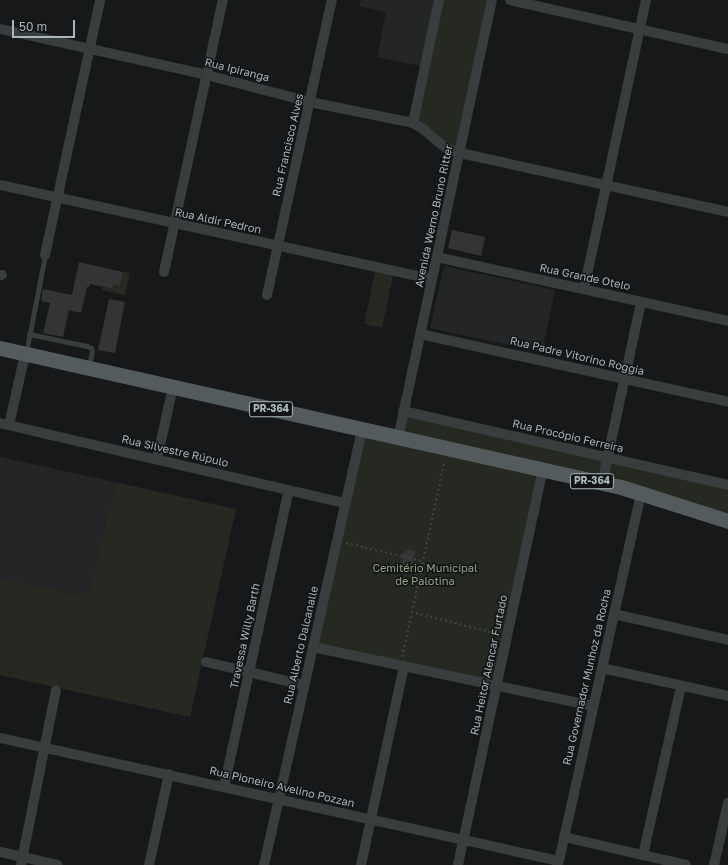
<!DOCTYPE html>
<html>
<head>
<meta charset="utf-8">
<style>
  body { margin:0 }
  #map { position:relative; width:728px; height:865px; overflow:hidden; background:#171819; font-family:"Golos Text",sans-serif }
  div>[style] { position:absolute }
  .built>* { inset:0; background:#232526 }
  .green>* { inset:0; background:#252921 }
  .building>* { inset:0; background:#323435 }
  .path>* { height:1.5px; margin-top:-0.75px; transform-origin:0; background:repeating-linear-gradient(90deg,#3e4445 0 2px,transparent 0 5px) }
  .service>* { height:5px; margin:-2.5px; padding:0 2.5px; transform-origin:2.5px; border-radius:2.5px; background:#383d3e }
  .minor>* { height:10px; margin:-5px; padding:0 5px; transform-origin:5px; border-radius:5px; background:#383d3e }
  .primary>* { height:15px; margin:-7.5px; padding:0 7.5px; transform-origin:7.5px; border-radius:7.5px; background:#545b5d }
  span { translate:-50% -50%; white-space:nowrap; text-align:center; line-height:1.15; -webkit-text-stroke:3px #121314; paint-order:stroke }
  .shield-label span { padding:1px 3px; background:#121314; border:1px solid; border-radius:3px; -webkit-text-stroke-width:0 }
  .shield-label { font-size:10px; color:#a9b7b9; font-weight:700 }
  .street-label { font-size:11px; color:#a9b7b9 }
  .park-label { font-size:11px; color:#93a480 }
  .scale { position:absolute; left:12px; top:20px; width:63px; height:18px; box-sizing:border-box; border:2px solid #a9b7b9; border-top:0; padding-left:5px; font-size:12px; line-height:14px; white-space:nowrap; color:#a9b7b9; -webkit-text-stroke:3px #121314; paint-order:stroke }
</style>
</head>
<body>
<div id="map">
  <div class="built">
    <i style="clip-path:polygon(361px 0,439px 0,424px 67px,377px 57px,386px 12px,359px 6px)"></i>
    <i style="clip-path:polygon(444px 266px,555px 290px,542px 352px,430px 328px)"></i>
    <i style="clip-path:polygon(0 457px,115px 482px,88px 597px,0 578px)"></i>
  </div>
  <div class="green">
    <i style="clip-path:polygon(439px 0,492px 0,460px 153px,413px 123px)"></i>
    <i style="clip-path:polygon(376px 267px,394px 271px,382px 328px,364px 324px)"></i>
    <i style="clip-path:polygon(123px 272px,130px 273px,125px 295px,102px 290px,102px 287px,113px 289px,114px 285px,120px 286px)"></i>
    <i style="clip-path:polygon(403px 411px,728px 485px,728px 521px,543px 469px,497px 686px,313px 647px,362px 430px,397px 437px)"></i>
    <i style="clip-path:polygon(115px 482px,236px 509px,190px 717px,0 675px,0 578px,88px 597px)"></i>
  </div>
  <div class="building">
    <i style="clip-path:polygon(452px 230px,485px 237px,481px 256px,448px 248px)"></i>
    <i style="clip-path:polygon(79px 262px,123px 272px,120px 286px,114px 285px,113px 289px,90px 284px,89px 287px,87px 287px,81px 313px,69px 310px,63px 337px,43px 333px,50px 303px,41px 301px,43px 289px,72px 295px)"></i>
    <i style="clip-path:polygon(109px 299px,125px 302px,115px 353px,98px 350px)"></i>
    <i style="clip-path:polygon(408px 549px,415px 551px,411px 573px,403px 571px,400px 565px,402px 554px)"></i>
  </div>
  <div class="path">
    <i style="left:346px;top:543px;width:78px;rotate:13.3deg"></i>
    <i style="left:411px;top:612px;width:90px;rotate:14.2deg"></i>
    <i style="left:402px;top:657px;width:198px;rotate:-77.8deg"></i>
  </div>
  <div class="service">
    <i style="left:29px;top:334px;width:59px;rotate:11.7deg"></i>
    <i style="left:87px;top:346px;width:4px;rotate:27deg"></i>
    <i style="left:91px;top:348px;width:3px;rotate:72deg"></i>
    <i style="left:92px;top:351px;width:16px;rotate:101deg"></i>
    <i style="left:26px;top:353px;width:100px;rotate:-79deg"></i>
  </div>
  <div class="minor">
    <i style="left:510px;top:0;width:223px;rotate:12.7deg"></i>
    <i style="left:0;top:29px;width:212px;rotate:12.5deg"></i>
    <i style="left:207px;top:75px;width:106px;rotate:14.7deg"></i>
    <i style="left:310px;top:102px;width:105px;rotate:11.5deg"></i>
    <i style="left:413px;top:123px;width:12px;rotate:31deg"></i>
    <i style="left:423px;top:129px;width:30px;rotate:40deg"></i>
    <i style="left:446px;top:148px;width:15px;rotate:20deg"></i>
    <i style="left:460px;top:153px;width:274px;rotate:12.4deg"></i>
    <i style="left:413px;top:123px;width:126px;rotate:-78.1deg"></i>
    <i style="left:0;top:185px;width:442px;rotate:12.3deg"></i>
    <i style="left:45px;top:255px;width:261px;rotate:-77.8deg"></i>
    <i style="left:437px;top:257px;width:298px;rotate:12.4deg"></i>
    <i style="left:164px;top:272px;width:278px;rotate:-77.8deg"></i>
    <i style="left:0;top:275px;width:2px"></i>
    <i style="left:584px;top:289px;width:296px;rotate:-77.9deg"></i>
    <i style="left:267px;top:295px;width:302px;rotate:-77.6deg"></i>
    <i style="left:420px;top:334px;width:315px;rotate:12.4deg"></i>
    <i style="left:403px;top:411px;width:333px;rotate:12.8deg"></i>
    <i style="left:0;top:423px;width:354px;rotate:13.1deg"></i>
    <i style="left:9px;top:425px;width:73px;rotate:-77.3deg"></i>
    <i style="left:398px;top:438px;width:448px;rotate:-77.9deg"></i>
    <i style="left:157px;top:459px;width:74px;rotate:-77.5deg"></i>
    <i style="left:602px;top:483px;width:185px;rotate:-77.8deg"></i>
    <i style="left:614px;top:614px;width:117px;rotate:12.8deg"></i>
    <i style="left:313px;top:647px;width:286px;rotate:11.9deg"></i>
    <i style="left:206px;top:662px;width:101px;rotate:13.2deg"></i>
    <i style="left:602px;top:668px;width:129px;rotate:12.5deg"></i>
    <i style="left:0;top:738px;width:572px;rotate:12.41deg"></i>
    <i style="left:224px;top:787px;width:304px;rotate:-77.7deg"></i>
    <i style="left:564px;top:837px;width:125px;rotate:12.9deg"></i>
    <i style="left:0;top:852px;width:59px;rotate:12.6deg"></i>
    <i style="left:643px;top:855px;width:173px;rotate:-77.3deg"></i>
    <i style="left:21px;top:865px;width:178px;rotate:-78.7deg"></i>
    <i style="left:149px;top:865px;width:93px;rotate:-77.6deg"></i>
    <i style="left:264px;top:865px;width:446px;rotate:-77.3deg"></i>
    <i style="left:361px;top:865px;width:204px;rotate:-77.8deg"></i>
    <i style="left:458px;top:865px;width:405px;rotate:-77.9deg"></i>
    <i style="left:558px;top:865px;width:381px;rotate:-77.4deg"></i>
    <i style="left:714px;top:865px;width:64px;rotate:-77.3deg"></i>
  </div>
  <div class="primary">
    <i style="left:0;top:348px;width:636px;rotate:12.62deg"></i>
    <i style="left:621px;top:487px;width:112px;rotate:17.6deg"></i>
  </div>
  <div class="shield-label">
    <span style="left:271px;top:409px">PR-364</span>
    <span style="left:592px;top:481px">PR-364</span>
  </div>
  <div class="street-label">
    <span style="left:237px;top:70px;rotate:14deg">Rua Ipiranga</span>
    <span style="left:288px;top:145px;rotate:-77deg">Rua Francisco Alves</span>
    <span style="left:434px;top:216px;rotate:-78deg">Avenida Werno Bruno Ritter</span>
    <span style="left:218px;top:221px;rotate:12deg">Rua Aldir Pedron</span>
    <span style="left:585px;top:277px;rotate:12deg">Rua Grande Otelo</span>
    <span style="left:577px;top:356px;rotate:13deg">Rua Padre Vitorino Roggia</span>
    <span style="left:568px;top:436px;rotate:13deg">Rua Procópio Ferreira</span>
    <span style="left:175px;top:451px;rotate:13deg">Rua Silvestre Rúpulo</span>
    <span style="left:245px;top:636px;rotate:-78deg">Travessa Willy Barth</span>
    <span style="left:301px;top:645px;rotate:-77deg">Rua Alberto Dalcanalle</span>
    <span style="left:489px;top:665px;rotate:-78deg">Rua Heitor Alencar Furtado</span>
    <span style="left:587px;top:677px;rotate:-77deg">Rua Governador Munhoz da Rocha</span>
    <span style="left:282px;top:787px;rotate:13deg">Rua Pioneiro Avelino Pozzan</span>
  </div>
  <div class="park-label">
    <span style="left:425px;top:575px">Cemitério Municipal<br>de Palotina</span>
  </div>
  <div class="scale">50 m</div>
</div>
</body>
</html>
